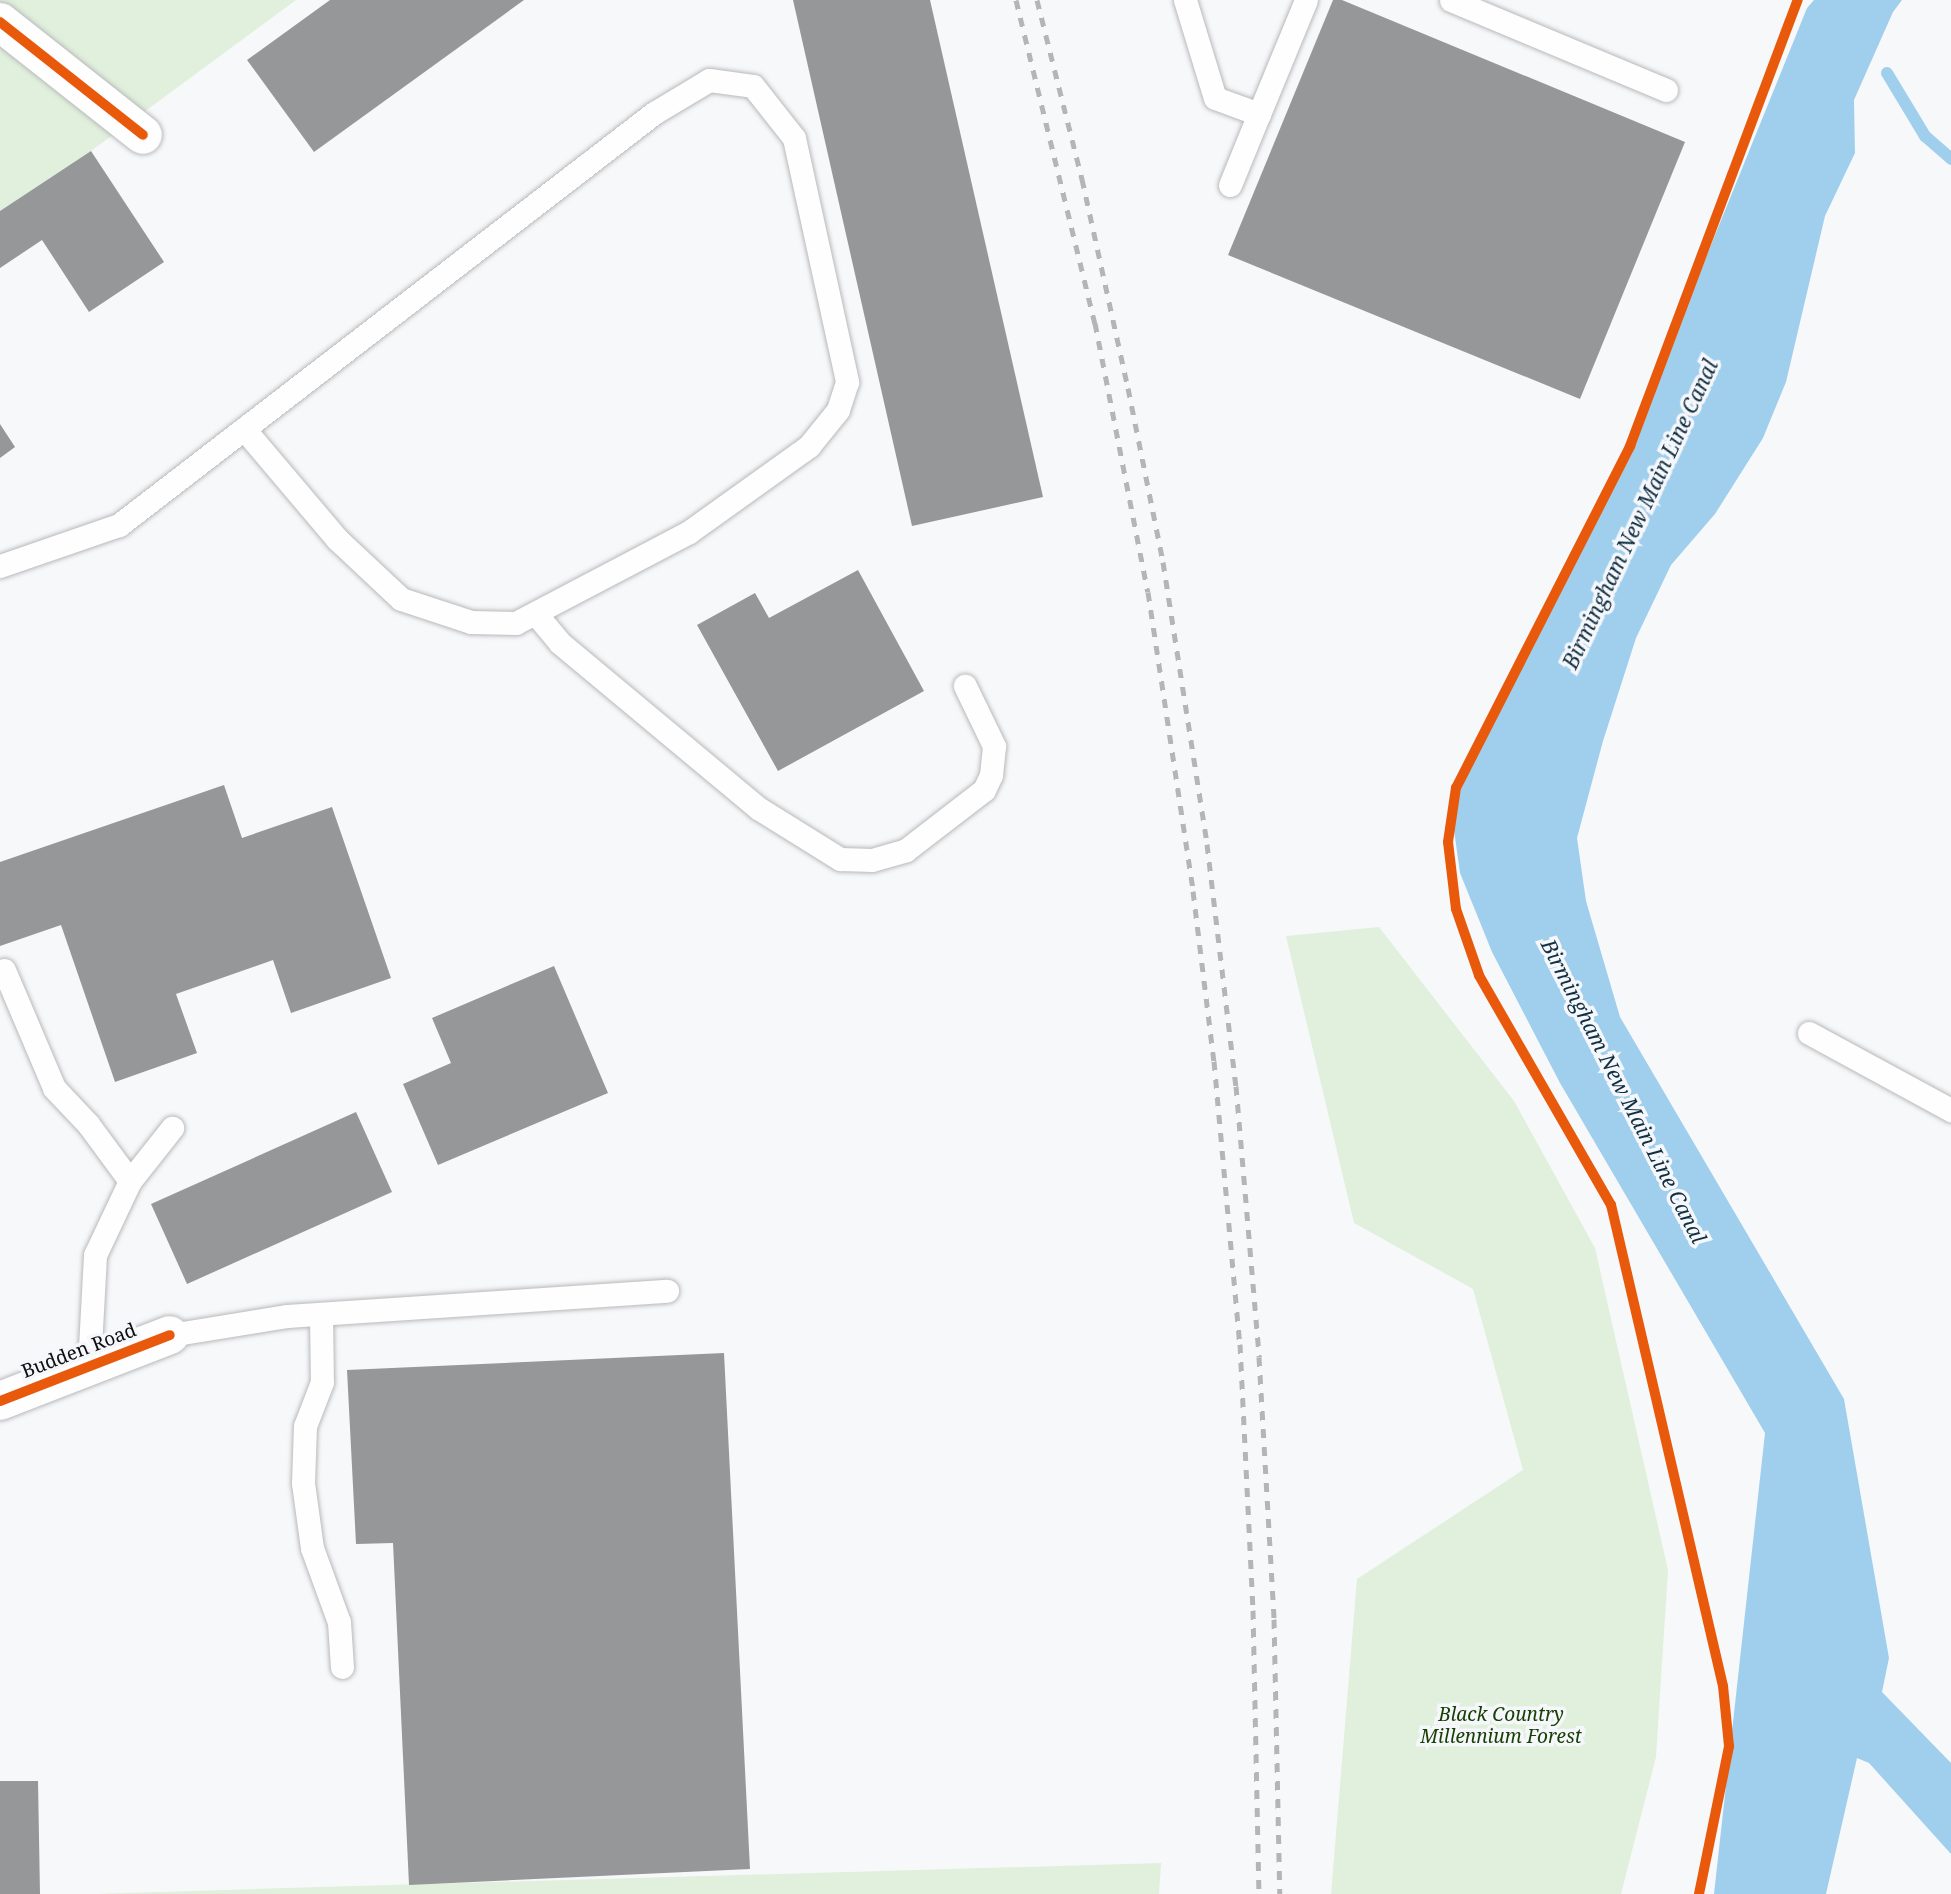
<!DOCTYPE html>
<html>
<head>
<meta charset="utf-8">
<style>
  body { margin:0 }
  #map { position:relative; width:1951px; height:1894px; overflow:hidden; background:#f7f8fa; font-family:"Noto Serif",serif }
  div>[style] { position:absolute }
  .green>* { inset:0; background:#e0f0dc }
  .water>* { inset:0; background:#a0cfee }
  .stream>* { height:12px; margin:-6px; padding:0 6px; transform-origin:6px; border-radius:6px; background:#a0cfee }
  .building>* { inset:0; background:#969798 }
  .roads { filter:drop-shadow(0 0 2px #b9b9bb) drop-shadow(0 0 2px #b9b9bb) }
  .service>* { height:23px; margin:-11.5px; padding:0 11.5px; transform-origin:11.5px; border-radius:11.5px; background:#fefefe }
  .minor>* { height:38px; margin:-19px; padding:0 19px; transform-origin:19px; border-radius:19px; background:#fefefe }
  .rail>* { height:5px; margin-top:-2.5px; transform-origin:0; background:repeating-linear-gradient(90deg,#b5b5b6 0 9px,transparent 0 18px) }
  .cycleway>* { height:10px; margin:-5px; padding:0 5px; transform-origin:5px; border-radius:5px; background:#e8590c }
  span { translate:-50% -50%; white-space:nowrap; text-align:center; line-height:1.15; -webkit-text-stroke:7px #f6f7fb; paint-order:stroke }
  .street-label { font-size:19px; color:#0d0e0f }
  .park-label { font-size:19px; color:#174004; font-style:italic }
  .water-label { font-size:21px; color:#102f41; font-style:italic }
</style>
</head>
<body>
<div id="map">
  <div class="green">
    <i style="clip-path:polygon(0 0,296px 0,91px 151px,0 211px)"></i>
    <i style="clip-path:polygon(1379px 927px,1514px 1101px,1595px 1248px,1668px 1570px,1656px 1757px,1621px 1894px,1331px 1894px,1357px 1579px,1523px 1470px,1473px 1289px,1354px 1223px,1286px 936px)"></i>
    <i style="clip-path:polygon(1161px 1863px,1159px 1894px,96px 1894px,320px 1887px)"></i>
  </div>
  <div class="water">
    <i style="clip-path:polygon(1814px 0,1902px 0,1893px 12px,1854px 100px,1855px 153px,1825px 216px,1786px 382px,1763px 438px,1715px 514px,1671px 565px,1636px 638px,1603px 741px,1577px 838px,1586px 901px,1620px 1017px,1844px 1399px,1889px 1658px,1882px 1692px,1951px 1763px,1951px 1854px,1869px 1763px,1857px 1758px,1826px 1894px,1714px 1894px,1765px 1433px,1560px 1083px,1492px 952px,1460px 873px,1454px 830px,1459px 794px,1479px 748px,1538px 637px,1639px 423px,1807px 8px)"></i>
  </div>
  <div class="stream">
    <i style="left:1887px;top:73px;width:74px;rotate:58.9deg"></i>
    <i style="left:1925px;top:136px;width:35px;rotate:41deg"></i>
  </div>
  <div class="building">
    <i style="clip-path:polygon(330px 0,524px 0,314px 152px,247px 60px)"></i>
    <i style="clip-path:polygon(793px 0,930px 0,1043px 497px,912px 526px)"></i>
    <i style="clip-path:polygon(1333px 0,1342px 0,1685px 142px,1580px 399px,1228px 255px)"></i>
    <i style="clip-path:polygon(91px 151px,164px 262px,89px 312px,42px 240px,0 268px,0 211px)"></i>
    <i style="clip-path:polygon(0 424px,15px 447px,0 458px)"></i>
    <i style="clip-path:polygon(858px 570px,924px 691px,778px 771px,697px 625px,755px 593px,769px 618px)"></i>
    <i style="clip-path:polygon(224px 785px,242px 838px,332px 807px,391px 978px,291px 1013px,273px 960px,176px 994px,197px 1053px,115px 1082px,61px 925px,0 946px,0 862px)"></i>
    <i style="clip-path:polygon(554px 966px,608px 1093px,438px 1165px,403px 1084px,451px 1063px,432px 1018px)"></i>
    <i style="clip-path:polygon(356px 1112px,392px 1192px,187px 1284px,151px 1204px)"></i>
    <i style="clip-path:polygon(724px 1353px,750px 1869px,409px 1885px,393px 1543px,356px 1544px,347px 1370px)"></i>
    <i style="clip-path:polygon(0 1781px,38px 1781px,40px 1894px,0 1894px)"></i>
  </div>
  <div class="roads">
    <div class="service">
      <i style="left:1185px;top:0;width:102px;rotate:73deg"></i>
      <i style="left:1215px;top:98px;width:47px;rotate:20deg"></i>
      <i style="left:1259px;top:114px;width:123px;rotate:-67.6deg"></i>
      <i style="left:1451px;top:0;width:233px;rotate:22.7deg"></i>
      <i style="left:1230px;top:185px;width:77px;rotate:-67.8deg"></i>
      <i style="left:0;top:566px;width:126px;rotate:-19deg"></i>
      <i style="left:119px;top:525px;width:675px;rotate:-37.6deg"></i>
      <i style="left:654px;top:113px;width:64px;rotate:-31deg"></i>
      <i style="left:709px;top:80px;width:44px;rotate:7.8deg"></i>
      <i style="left:753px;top:86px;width:66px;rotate:51.7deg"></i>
      <i style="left:794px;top:138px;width:250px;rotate:77.7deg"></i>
      <i style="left:847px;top:382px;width:29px;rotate:108deg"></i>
      <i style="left:838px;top:410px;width:46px;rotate:128.9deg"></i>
      <i style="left:809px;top:446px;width:148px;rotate:144.4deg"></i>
      <i style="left:689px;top:532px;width:195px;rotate:152.3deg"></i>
      <i style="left:516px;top:623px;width:45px;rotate:-178.7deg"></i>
      <i style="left:471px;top:622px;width:74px;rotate:-161.8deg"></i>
      <i style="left:401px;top:599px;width:88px;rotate:-136.8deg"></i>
      <i style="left:337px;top:539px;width:144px;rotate:-130.2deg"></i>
      <i style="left:535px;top:613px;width:39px;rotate:50deg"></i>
      <i style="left:560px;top:643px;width:258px;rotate:39.8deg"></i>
      <i style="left:758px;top:808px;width:97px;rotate:31.9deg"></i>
      <i style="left:840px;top:859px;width:32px;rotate:2deg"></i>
      <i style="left:872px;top:860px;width:35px;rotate:-16deg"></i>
      <i style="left:906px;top:850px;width:98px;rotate:-37.6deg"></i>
      <i style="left:984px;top:790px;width:17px;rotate:-65deg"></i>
      <i style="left:991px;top:775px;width:29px;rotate:-84deg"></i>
      <i style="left:994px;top:746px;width:67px;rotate:-115.8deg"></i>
      <i style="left:4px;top:970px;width:128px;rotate:67deg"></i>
      <i style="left:54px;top:1088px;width:50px;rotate:46.6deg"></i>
      <i style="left:88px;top:1124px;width:71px;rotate:53.6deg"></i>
      <i style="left:1809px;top:1033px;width:162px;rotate:28.5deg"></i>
      <i style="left:321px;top:1314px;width:68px;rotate:89.2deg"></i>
      <i style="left:322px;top:1382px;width:47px;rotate:111.1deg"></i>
      <i style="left:305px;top:1426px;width:57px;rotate:92deg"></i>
      <i style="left:303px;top:1483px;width:66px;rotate:82.1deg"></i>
      <i style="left:312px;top:1548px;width:79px;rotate:70deg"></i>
      <i style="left:339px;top:1622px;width:45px;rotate:86.2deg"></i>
      <i style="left:170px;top:1335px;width:119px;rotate:-9.2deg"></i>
      <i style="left:287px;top:1316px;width:381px;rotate:-3.8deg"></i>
      <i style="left:89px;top:1366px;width:111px;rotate:-86.9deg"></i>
      <i style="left:95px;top:1255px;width:82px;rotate:-64.7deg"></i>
      <i style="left:130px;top:1181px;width:68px;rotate:-51.6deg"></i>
    </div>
    <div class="minor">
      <i style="left:0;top:22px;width:182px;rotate:38.3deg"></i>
      <i style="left:0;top:1401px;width:182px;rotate:-21.2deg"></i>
    </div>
  </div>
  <div class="rail">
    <i style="left:1016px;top:0;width:333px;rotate:76.3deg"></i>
    <i style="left:1095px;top:323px;width:274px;rotate:78.9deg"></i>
    <i style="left:1148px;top:592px;width:302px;rotate:81.4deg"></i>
    <i style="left:1193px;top:891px;width:171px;rotate:83deg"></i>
    <i style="left:1214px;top:1061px;width:284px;rotate:84.8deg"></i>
    <i style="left:1240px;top:1344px;width:266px;rotate:87.2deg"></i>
    <i style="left:1253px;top:1610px;width:284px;rotate:88.8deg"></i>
    <i style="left:1037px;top:0;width:185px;rotate:75.9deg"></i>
    <i style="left:1082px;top:179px;width:214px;rotate:77.6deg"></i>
    <i style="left:1128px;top:388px;width:177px;rotate:78.6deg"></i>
    <i style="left:1163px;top:562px;width:285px;rotate:81.1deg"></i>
    <i style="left:1207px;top:844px;width:244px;rotate:83.2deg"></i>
    <i style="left:1236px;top:1086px;width:272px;rotate:85.1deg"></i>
    <i style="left:1259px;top:1357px;width:262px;rotate:86.7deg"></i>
    <i style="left:1274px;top:1619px;width:275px;rotate:88.8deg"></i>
  </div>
  <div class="cycleway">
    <i style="left:0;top:22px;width:182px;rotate:38.3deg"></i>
    <i style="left:0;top:1401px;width:182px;rotate:-21.2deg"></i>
    <i style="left:1699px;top:1894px;width:151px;rotate:-78.5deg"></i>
    <i style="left:1729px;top:1746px;width:60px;rotate:-95.7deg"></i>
    <i style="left:1723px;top:1686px;width:494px;rotate:-103.1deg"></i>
    <i style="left:1611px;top:1205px;width:265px;rotate:-119.9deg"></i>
    <i style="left:1479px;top:975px;width:70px;rotate:-109.2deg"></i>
    <i style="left:1456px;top:909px;width:67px;rotate:-96.8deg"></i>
    <i style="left:1448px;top:842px;width:55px;rotate:-81.6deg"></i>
    <i style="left:1456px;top:788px;width:384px;rotate:-63deg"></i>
    <i style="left:1630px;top:446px;width:477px;rotate:-69.4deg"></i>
  </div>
  <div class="street-label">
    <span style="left:79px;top:1351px;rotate:-21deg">Budden Road</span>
  </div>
  <div class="park-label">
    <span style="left:1501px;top:1726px">Black Country<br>Millennium Forest</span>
  </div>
  <div class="water-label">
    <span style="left:1640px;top:514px;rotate:-65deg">Birmingham New Main Line Canal</span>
    <span style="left:1624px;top:1091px;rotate:63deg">Birmingham New Main Line Canal</span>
  </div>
</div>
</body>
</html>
